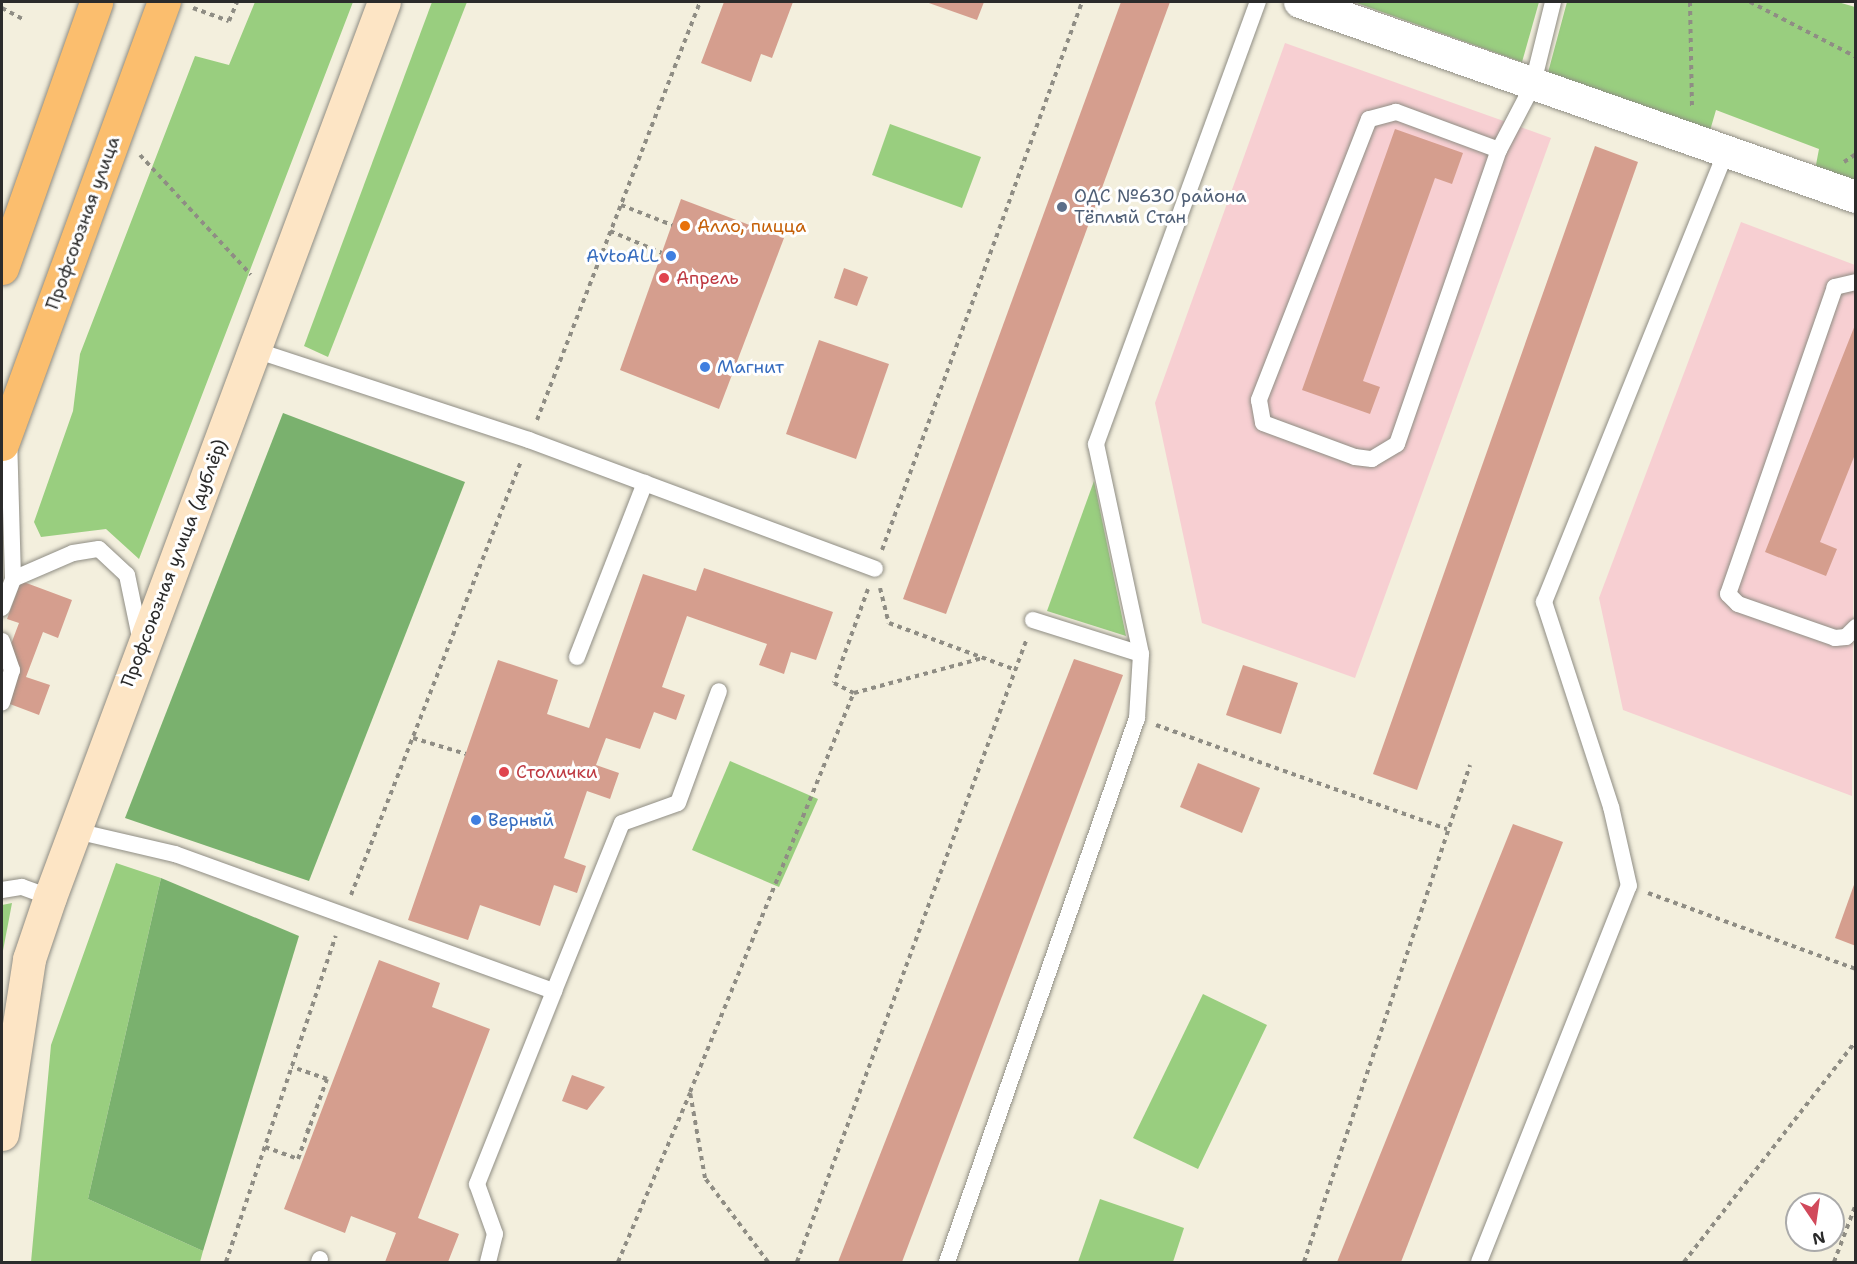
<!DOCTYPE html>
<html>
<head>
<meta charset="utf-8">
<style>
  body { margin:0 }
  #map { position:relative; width:1857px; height:1264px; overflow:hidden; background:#f3efdd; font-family:"Shantell Sans",sans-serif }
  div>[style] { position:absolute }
  .built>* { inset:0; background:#f7cfd2 }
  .green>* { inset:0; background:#99ce7f }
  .forest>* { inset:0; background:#7ab16e }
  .building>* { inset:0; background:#d59e8e }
  .path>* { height:4px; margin-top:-2px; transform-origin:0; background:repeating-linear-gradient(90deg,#8f8d84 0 4.5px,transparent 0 9px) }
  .roads { filter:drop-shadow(0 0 2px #8f8d84) drop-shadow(0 0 2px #8f8d84) }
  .lane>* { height:16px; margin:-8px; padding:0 8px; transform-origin:8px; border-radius:8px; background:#fff }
  .street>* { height:32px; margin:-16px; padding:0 16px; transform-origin:16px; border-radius:16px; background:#fff }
  .secondary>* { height:33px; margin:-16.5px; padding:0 16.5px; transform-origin:16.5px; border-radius:16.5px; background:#fde5c5 }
  .primary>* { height:33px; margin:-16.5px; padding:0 16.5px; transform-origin:16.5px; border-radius:16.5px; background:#fbbe6e }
  .dots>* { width:16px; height:16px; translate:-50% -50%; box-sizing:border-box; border:3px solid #fff; border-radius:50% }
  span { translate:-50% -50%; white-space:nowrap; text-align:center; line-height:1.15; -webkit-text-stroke:6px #fff; paint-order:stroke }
  .service-label { font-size:18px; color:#4e5e75 }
  .left { translate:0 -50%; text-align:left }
  .street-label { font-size:18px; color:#2b2b2b }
  .food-label { font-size:18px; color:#c56008 }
  .shop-label { font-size:18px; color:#366cbe }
  .right { translate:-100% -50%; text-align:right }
  .health-label { font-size:18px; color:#be3a42 }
  .frame { position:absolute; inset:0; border:3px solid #2b2b2b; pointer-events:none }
  .north { position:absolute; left:1785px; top:1192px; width:60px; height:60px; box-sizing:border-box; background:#fff; border:2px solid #aaa; border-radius:50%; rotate:167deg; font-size:16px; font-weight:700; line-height:24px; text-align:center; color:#2b2b2b }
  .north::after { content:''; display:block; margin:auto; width:21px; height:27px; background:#d1495b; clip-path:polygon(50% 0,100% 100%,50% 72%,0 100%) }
</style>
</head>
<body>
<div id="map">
  <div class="built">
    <i style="clip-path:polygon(1285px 43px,1551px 138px,1355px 678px,1202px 623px,1155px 403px)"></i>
    <i style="clip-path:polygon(1741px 222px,1855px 265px,1852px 796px,1623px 710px,1599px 598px)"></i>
  </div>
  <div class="green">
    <i style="clip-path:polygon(255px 2px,353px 2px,139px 559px,106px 529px,41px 537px,34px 522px,73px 411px,80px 354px,195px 56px,229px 65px)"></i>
    <i style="clip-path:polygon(432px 2px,467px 2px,328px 357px,304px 346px)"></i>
    <i style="clip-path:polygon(1354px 2px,1539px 2px,1522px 62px)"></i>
    <i style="clip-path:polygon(1567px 2px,1838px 2px,1855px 7px,1855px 182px,1815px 170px,1819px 149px,1716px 110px,1709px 134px,1546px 80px)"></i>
    <i style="clip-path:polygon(890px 124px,981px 157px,962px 208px,872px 175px)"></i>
    <i style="clip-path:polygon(1094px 481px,1126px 636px,1047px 611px)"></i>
    <i style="clip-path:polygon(730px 761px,818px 799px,779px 887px,692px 850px)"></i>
    <i style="clip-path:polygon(116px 863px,161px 878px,88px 1199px,203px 1251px,200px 1262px,31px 1262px,51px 1045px)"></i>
    <i style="clip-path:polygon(12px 903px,2px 956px,2px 905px)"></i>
    <i style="clip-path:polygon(1203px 994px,1267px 1025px,1198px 1169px,1133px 1138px)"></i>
    <i style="clip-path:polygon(1100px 1199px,1184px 1228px,1173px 1262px,1078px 1262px)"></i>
  </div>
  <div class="forest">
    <i style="clip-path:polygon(283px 413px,465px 482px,309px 881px,125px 818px)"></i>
    <i style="clip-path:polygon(161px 878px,299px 936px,203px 1251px,88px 1199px)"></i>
  </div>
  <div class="building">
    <i style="clip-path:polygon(724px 2px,793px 2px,772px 58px,761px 54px,751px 82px,701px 63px)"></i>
    <i style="clip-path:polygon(926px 2px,984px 2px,977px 20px)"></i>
    <i style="clip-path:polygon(1121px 2px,1170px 2px,946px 614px,903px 599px)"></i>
    <i style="clip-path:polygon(1395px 129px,1463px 153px,1452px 184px,1435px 178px,1363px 381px,1380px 387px,1370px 414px,1302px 390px)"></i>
    <i style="clip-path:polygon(1595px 146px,1638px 162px,1417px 790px,1373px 774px)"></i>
    <i style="clip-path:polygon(681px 199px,784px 238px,719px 409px,620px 370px)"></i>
    <i style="clip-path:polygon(844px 268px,868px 277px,857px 306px,834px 298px)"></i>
    <i style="clip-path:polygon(1855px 325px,1856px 452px,1820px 542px,1837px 549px,1826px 576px,1765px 552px)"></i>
    <i style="clip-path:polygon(819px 340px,889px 364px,856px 459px,786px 434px)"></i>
    <i style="clip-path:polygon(704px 568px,833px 612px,816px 660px,791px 652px,784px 674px,759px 665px,767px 644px,687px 616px,662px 687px,685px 695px,676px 720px,654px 712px,640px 749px,606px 738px,596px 765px,619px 773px,610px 799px,587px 791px,564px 858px,586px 866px,577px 893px,554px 885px,540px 926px,480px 905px,468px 940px,408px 920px,498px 660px,558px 680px,547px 714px,589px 728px,643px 574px,696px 591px)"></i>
    <i style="clip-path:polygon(21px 581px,72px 600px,58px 638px,43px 632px,26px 677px,50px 685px,39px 715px,2px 701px,2px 668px,19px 623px,7px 619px)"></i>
    <i style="clip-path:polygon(1074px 659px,1123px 675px,902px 1262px,838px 1262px)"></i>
    <i style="clip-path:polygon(1243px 665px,1298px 683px,1281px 734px,1226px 715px)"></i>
    <i style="clip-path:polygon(1198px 763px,1260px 788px,1242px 833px,1180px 807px)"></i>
    <i style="clip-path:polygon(1513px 824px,1563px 842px,1401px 1262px,1337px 1262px)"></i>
    <i style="clip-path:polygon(1855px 882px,1856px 882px,1856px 946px,1835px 938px)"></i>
    <i style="clip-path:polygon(379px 960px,440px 983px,432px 1007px,490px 1029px,418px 1218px,459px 1234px,448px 1262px,385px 1262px,396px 1233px,351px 1216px,345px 1233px,284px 1209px)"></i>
    <i style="clip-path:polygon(572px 1075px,605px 1087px,587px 1110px,562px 1101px)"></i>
  </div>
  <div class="path">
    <i style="left:1690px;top:2px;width:108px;rotate:88.9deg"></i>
    <i style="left:1750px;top:2px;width:119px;rotate:27.4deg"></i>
    <i style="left:2px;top:8px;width:26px;rotate:28deg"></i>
    <i style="left:193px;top:8px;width:38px;rotate:20deg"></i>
    <i style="left:229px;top:21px;width:21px;rotate:-67deg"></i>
    <i style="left:140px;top:155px;width:163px;rotate:47.2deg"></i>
    <i style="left:1844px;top:162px;width:14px;rotate:-34deg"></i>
    <i style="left:621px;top:205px;width:55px;rotate:21.4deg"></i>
    <i style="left:610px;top:231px;width:56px;rotate:22.9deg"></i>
    <i style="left:537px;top:420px;width:449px;rotate:-68.7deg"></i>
    <i style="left:882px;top:550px;width:583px;rotate:-69.95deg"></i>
    <i style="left:880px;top:588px;width:36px;rotate:76deg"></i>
    <i style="left:889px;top:623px;width:135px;rotate:20.3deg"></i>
    <i style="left:868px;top:589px;width:100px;rotate:109.9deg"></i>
    <i style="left:834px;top:683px;width:22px;rotate:27deg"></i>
    <i style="left:854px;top:693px;width:134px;rotate:-15.2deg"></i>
    <i style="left:1156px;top:725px;width:309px;rotate:19.7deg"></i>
    <i style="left:413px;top:738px;width:55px;rotate:16.8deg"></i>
    <i style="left:1648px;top:893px;width:221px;rotate:20.1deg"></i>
    <i style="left:351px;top:895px;width:466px;rotate:-68.6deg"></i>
    <i style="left:306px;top:1129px;width:8px;rotate:30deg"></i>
    <i style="left:265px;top:1147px;width:35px;rotate:20deg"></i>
    <i style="left:298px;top:1159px;width:85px;rotate:-70.1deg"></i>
    <i style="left:327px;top:1079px;width:37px;rotate:-161deg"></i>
    <i style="left:226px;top:1262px;width:344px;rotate:-71.4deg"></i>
    <i style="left:618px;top:1262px;width:184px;rotate:-66.9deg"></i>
    <i style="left:768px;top:1262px;width:105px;rotate:-126.9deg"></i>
    <i style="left:705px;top:1178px;width:87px;rotate:-99.9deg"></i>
    <i style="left:690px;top:1092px;width:431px;rotate:-67.7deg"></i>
    <i style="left:797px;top:1262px;width:662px;rotate:-69.76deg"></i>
    <i style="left:1304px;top:1262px;width:524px;rotate:-71.53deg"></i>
    <i style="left:1684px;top:1262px;width:280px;rotate:-52.1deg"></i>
    <i style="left:1834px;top:1262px;width:62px;rotate:-69.2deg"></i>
  </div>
  <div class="roads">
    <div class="lane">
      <i style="left:1499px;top:150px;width:110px;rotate:-159.7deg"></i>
      <i style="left:1396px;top:112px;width:28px;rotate:165deg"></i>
      <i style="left:1369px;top:119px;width:302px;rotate:111.4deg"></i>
      <i style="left:1259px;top:400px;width:23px;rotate:80deg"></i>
      <i style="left:1263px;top:423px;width:98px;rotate:20.3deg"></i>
      <i style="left:1355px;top:457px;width:17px;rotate:7deg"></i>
      <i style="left:1372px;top:459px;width:29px;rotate:-31deg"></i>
      <i style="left:1397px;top:444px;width:311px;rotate:-70.9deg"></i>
      <i style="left:1499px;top:150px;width:71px;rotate:-62.4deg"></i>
      <i style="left:1532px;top:87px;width:88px;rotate:-76.1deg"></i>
      <i style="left:1856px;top:282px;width:22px;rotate:167deg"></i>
      <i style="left:1835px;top:287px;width:325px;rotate:109.2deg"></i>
      <i style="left:1728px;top:594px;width:14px;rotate:45deg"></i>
      <i style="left:1738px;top:604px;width:103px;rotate:19.3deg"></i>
      <i style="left:1835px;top:638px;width:11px;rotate:-5deg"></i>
      <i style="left:1846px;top:637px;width:14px;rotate:-45deg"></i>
      <i style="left:255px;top:350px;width:288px;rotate:18.2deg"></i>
      <i style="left:529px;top:440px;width:369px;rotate:20.4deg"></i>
      <i style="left:13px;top:579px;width:65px;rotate:-23.4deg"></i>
      <i style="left:73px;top:553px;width:26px;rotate:-9deg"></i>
      <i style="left:99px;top:549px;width:38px;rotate:43deg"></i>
      <i style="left:127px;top:575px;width:63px;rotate:78.2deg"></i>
      <i style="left:2px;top:608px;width:31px;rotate:-69deg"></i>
      <i style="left:13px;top:579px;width:141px;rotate:-91.6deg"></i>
      <i style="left:1033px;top:620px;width:113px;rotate:17.5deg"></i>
      <i style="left:2px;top:641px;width:31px;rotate:71deg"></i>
      <i style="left:12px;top:670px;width:34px;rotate:107deg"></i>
      <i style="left:577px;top:657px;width:187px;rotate:-68.7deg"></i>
      <i style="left:76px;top:831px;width:102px;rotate:13.1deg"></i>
      <i style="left:175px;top:854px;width:403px;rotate:19.9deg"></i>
      <i style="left:554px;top:991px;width:181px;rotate:-68deg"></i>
      <i style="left:622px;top:823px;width:59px;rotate:-19.7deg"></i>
      <i style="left:678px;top:803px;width:119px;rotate:-69.9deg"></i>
      <i style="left:2px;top:890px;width:20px;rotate:-9deg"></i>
      <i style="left:22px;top:887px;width:30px;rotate:20deg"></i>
      <i style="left:319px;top:1262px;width:3px;rotate:-72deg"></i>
      <i style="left:488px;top:1262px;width:29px;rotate:-76deg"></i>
      <i style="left:495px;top:1234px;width:53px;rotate:-109.8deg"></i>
      <i style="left:477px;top:1184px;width:208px;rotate:-68.2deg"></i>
      <i style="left:947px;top:1262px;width:576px;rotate:-70.75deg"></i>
      <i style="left:1137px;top:718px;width:64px;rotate:-86.4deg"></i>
      <i style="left:1141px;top:654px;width:215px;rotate:-102.1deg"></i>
      <i style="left:1096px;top:444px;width:471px;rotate:-69.9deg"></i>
      <i style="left:1479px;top:1262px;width:405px;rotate:-68.3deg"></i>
      <i style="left:1629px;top:886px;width:81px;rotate:-102.8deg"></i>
      <i style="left:1611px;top:807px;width:216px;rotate:-108.1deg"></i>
      <i style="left:1544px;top:602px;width:485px;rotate:-68deg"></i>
    </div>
    <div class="street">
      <i style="left:1300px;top:2px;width:589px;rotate:19.33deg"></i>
    </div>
    <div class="secondary">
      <i style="left:2px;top:1134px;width:177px;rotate:-81.2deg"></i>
      <i style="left:29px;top:959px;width:65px;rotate:-71.3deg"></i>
      <i style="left:50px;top:897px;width:955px;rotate:-69.54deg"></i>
    </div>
    <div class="primary">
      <i style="left:2px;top:268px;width:282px;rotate:-70.5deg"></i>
      <i style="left:2px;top:444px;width:471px;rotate:-69.9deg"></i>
    </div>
  </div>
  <div class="dots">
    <i style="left:1062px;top:207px;background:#5c6f8a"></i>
    <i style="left:685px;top:226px;background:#e8710a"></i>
    <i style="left:671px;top:256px;background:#3f7fe0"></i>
    <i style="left:664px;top:278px;background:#e0444e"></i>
    <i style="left:705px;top:367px;background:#3f7fe0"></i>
    <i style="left:504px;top:772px;background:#e0444e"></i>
    <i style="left:476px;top:820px;background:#3f7fe0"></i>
  </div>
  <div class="service-label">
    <span class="left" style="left:1074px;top:207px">ОДС №630 района<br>Тёплый Стан</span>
  </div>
  <div class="street-label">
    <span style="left:83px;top:223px;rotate:-70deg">Профсоюзная улица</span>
    <span style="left:174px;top:563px;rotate:-69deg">Профсоюзная улица (дублёр)</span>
  </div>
  <div class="food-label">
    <span class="left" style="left:697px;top:226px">Алло, пицца</span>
  </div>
  <div class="shop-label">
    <span class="right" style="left:659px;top:256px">AvtoALL</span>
    <span class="left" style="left:717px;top:367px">Магнит</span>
    <span class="left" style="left:488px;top:820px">Верный</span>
  </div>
  <div class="health-label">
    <span class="left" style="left:676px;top:278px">Апрель</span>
    <span class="left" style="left:516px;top:772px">Столички</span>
  </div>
  <div class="frame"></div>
  <div class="north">N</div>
</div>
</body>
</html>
